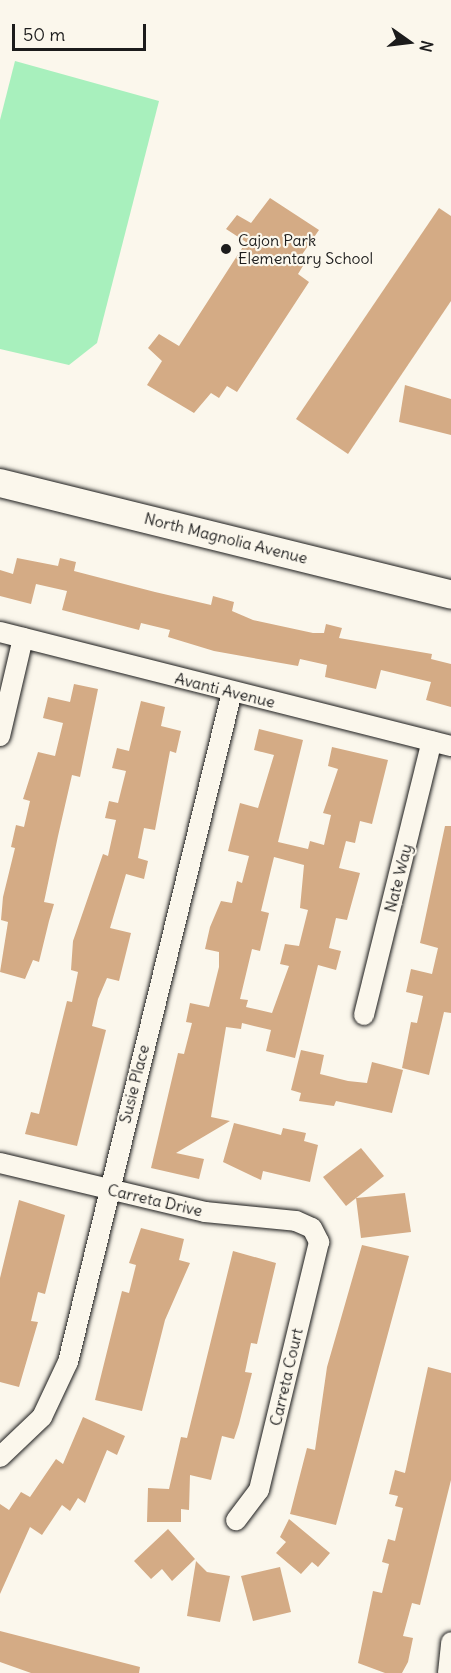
<!DOCTYPE html>
<html>
<head>
<meta charset="utf-8">
<style>
  body { margin:0 }
  #map { position:relative; width:451px; height:1673px; overflow:hidden; background:#fbf7ec; font-family:Delius,sans-serif }
  div>[style] { position:absolute }
  .green>* { inset:0; background:#a8f0bd }
  .building>* { inset:0; background:#d4ab85 }
  .roads { filter:drop-shadow(0 0 2px #1c1c1c) drop-shadow(0 0 2px #1c1c1c) }
  .street>* { height:20px; margin:-10px; padding:0 10px; transform-origin:10px; border-radius:10px; background:#fbf7ec }
  .secondary>* { height:28px; margin:-14px; padding:0 14px; transform-origin:14px; border-radius:14px; background:#fbf7ec }
  .dots>* { width:16px; height:16px; translate:-50% -50%; box-sizing:border-box; border:3px solid #fbf7ec; border-radius:50% }
  span { translate:-50% -50%; white-space:nowrap; text-align:center; line-height:1.15; -webkit-text-stroke:4.5px #fbf7ec; paint-order:stroke }
  .poi-label { font-size:16px; color:#1c1c1c }
  .left { translate:0 -50%; text-align:left }
  .street-label { font-size:16px; color:#1c1c1c }
  .north { position:absolute; left:379px; top:12px; width:60px; height:60px; -webkit-text-stroke:4px #fbf7ec; paint-order:stroke; rotate:104deg; font-size:16px; font-weight:700; line-height:24px; text-align:center; color:#1c1c1c }
  .north::after { content:''; display:block; margin:auto; width:21px; height:27px; background:#1c1c1c; clip-path:polygon(50% 0,100% 100%,50% 72%,0 100%) }
  .scale { position:absolute; left:12px; top:24px; width:134px; height:27px; box-sizing:border-box; border:3px solid #1c1c1c; border-top:0; padding-left:8px; font-size:18px; line-height:21px; white-space:nowrap; color:#1c1c1c; -webkit-text-stroke:4px #fbf7ec; paint-order:stroke }
</style>
</head>
<body>
<div id="map">
  <div class="green">
    <i style="clip-path:polygon(15px 61px,159px 101px,97px 343px,69px 365px,0 349px,0 120px)"></i>
  </div>
  <div class="building">
    <i style="clip-path:polygon(270px 198px,319px 230px,301px 256px,306px 261px,298px 274px,309px 282px,237px 392px,227px 386px,219px 398px,211px 393px,194px 413px,147px 385px,162px 361px,148px 348px,159px 334px,179px 346px,246px 242px,226px 229px,237px 215px,251px 223px)"></i>
    <i style="clip-path:polygon(439px 208px,451px 216px,451px 301px,348px 454px,296px 419px)"></i>
    <i style="clip-path:polygon(405px 385px,451px 399px,451px 435px,399px 422px)"></i>
    <i style="clip-path:polygon(17px 558px,58px 566px,60px 558px,76px 562px,74px 571px,155px 592px,211px 605px,213px 596px,234px 602px,232px 611px,253px 620px,313px 633px,324px 633px,326px 624px,342px 628px,339px 638px,432px 654px,431px 659px,451px 664px,451px 707px,426px 700px,431px 682px,381px 670px,376px 689px,325px 677px,327px 665px,300px 659px,298px 666px,214px 651px,168px 637px,170px 630px,141px 623px,139px 630px,62px 610px,67px 591px,36px 584px,31px 604px,0 596px,0 570px,13px 574px)"></i>
    <i style="clip-path:polygon(74px 684px,98px 689px,80px 777px,72px 775px,58px 836px,44px 902px,54px 904px,49px 921px,39px 962px,33px 960px,25px 979px,0 972px,8px 922px,1px 920px,3px 897px,15px 848px,11px 847px,16px 825px,24px 827px,30px 801px,23px 799px,38px 752px,55px 756px,63px 723px,43px 718px,48px 697px,70px 702px)"></i>
    <i style="clip-path:polygon(141px 701px,165px 707px,161px 726px,181px 731px,176px 753px,170px 751px,155px 830px,144px 828px,138px 858px,148px 861px,144px 879px,126px 874px,110px 928px,131px 933px,119px 981px,107px 978px,98px 999px,92px 1026px,106px 1030px,77px 1146px,25px 1134px,31px 1112px,39px 1114px,67px 1001px,72px 1002px,78px 972px,71px 970px,73px 941px,103px 854px,108px 856px,116px 820px,105px 818px,109px 801px,118px 803px,126px 771px,112px 768px,117px 748px,129px 751px)"></i>
    <i style="clip-path:polygon(evenodd,259px 729px,303px 740px,278px 842px,308px 849px,310px 841px,324px 845px,331px 815px,323px 813px,338px 769px,328px 766px,332px 747px,388px 760px,372px 824px,360px 821px,355px 843px,346px 841px,339px 868px,360px 873px,347px 920px,336px 918px,329px 948px,341px 951px,336px 970px,318px 965px,295px 1058px,266px 1051px,271px 1030px,242px 1023px,241px 1029px,226px 1027px,211px 1117px,230px 1121px,176px 1153px,204px 1159px,199px 1179px,151px 1168px,178px 1053px,184px 1054px,192px 1023px,186px 1022px,190px 1003px,209px 1007px,219px 967px,219px 952px,205px 949px,210px 927px,221px 901px,232px 903px,237px 881px,242px 883px,249px 856px,228px 851px,240px 803px,258px 808px,274px 755px,254px 750px,259px 729px,274px 857px,304px 865px,300px 908px,308px 910px,299px 946px,285px 944px,280px 964px,289px 966px,272px 1013px,246px 1007px,248px 1000px,240px 999px,252px 949px,260px 951px,269px 913px,261px 911px,274px 857px)"></i>
    <i style="clip-path:polygon(445px 826px,451px 826px,451px 1013px,444px 1012px,429px 1075px,402px 1068px,411px 1022px,417px 1023px,423px 996px,406px 992px,411px 969px,432px 974px,438px 948px,420px 943px)"></i>
    <i style="clip-path:polygon(301px 1050px,324px 1055px,320px 1074px,348px 1081px,367px 1083px,372px 1062px,403px 1070px,392px 1113px,336px 1101px,334px 1106px,299px 1101px,301px 1093px,291px 1090px)"></i>
    <i style="clip-path:polygon(234px 1123px,281px 1135px,283px 1128px,306px 1133px,304px 1141px,318px 1145px,310px 1182px,263px 1171px,261px 1180px,223px 1162px)"></i>
    <i style="clip-path:polygon(361px 1148px,384px 1176px,346px 1206px,323px 1177px)"></i>
    <i style="clip-path:polygon(405px 1193px,411px 1232px,361px 1238px,356px 1198px)"></i>
    <i style="clip-path:polygon(19px 1200px,65px 1215px,45px 1294px,38px 1292px,31px 1321px,38px 1322px,19px 1387px,0 1382px,0 1278px)"></i>
    <i style="clip-path:polygon(141px 1228px,184px 1239px,179px 1260px,190px 1263px,165px 1320px,142px 1411px,95px 1400px,122px 1291px,129px 1293px,136px 1265px,129px 1263px)"></i>
    <i style="clip-path:polygon(362px 1245px,409px 1256px,336px 1525px,290px 1514px,307px 1448px,315px 1450px,327px 1367px)"></i>
    <i style="clip-path:polygon(233px 1251px,276px 1263px,257px 1344px,251px 1343px,245px 1372px,252px 1373px,239px 1424px,234px 1439px,222px 1436px,211px 1480px,190px 1475px,189px 1510px,181px 1509px,181px 1522px,147px 1522px,148px 1488px,169px 1489px,181px 1437px,187px 1438px)"></i>
    <i style="clip-path:polygon(428px 1367px,451px 1373px,451px 1480px,420px 1605px,412px 1603px,403px 1636px,413px 1638px,408px 1662px,402px 1673px,385px 1673px,358px 1663px,373px 1591px,382px 1593px,389px 1564px,382px 1562px,388px 1539px,395px 1541px,403px 1508px,395px 1506px,398px 1496px,389px 1494px,395px 1470px,405px 1473px)"></i>
    <i style="clip-path:polygon(83px 1417px,125px 1436px,117px 1455px,107px 1450px,85px 1503px,78px 1498px,70px 1511px,62px 1505px,42px 1535px,30px 1527px,0 1594px,0 1504px,9px 1510px,21px 1492px,30px 1497px,56px 1459px,63px 1464px)"></i>
    <i style="clip-path:polygon(289px 1519px,330px 1553px,318px 1567px,312px 1562px,301px 1574px,276px 1553px,286px 1542px,280px 1537px)"></i>
    <i style="clip-path:polygon(168px 1529px,195px 1559px,172px 1581px,162px 1569px,151px 1579px,134px 1561px)"></i>
    <i style="clip-path:polygon(196px 1561px,207px 1572px,230px 1576px,220px 1622px,187px 1616px)"></i>
    <i style="clip-path:polygon(280px 1567px,291px 1612px,253px 1621px,241px 1576px)"></i>
    <i style="clip-path:polygon(0 1631px,140px 1667px,139px 1673px,31px 1673px,0 1662px)"></i>
  </div>
  <div class="roads">
    <div class="street">
      <i style="left:0;top:632px;width:465px;rotate:14.2deg"></i>
      <i style="left:0;top:736px;width:101px;rotate:-76.8deg"></i>
      <i style="left:364px;top:1015px;width:282px;rotate:-76.1deg"></i>
      <i style="left:0;top:1163px;width:211px;rotate:13.4deg"></i>
      <i style="left:205px;top:1212px;width:91px;rotate:5.6deg"></i>
      <i style="left:296px;top:1221px;width:17px;rotate:24deg"></i>
      <i style="left:312px;top:1228px;width:16px;rotate:63deg"></i>
      <i style="left:319px;top:1242px;width:255px;rotate:103.6deg"></i>
      <i style="left:259px;top:1490px;width:38px;rotate:127deg"></i>
      <i style="left:0;top:1457px;width:58px;rotate:-43.6deg"></i>
      <i style="left:42px;top:1417px;width:61px;rotate:-64.7deg"></i>
      <i style="left:68px;top:1362px;width:690px;rotate:-76.25deg"></i>
      <i style="left:448px;top:1673px;width:31px;rotate:-84deg"></i>
    </div>
    <div class="secondary">
      <i style="left:0;top:483px;width:465px;rotate:13.9deg"></i>
    </div>
  </div>
  <div class="dots">
    <i style="left:226px;top:249px;background:#1c1c1c"></i>
  </div>
  <div class="poi-label">
    <span class="left" style="left:238px;top:249px">Cajon Park<br>Elementary School</span>
  </div>
  <div class="street-label">
    <span style="left:226px;top:538px;rotate:14deg">North Magnolia Avenue</span>
    <span style="left:225px;top:690px;rotate:14deg">Avanti Avenue</span>
    <span style="left:398px;top:878px;rotate:-76deg">Nate Way</span>
    <span style="left:134px;top:1084px;rotate:-76deg">Susie Place</span>
    <span style="left:155px;top:1200px;rotate:13deg">Carreta Drive</span>
    <span style="left:286px;top:1377px;rotate:-77deg">Carreta Court</span>
  </div>
  <div class="north">N</div>
  <div class="scale">50 m</div>
</div>
</body>
</html>
